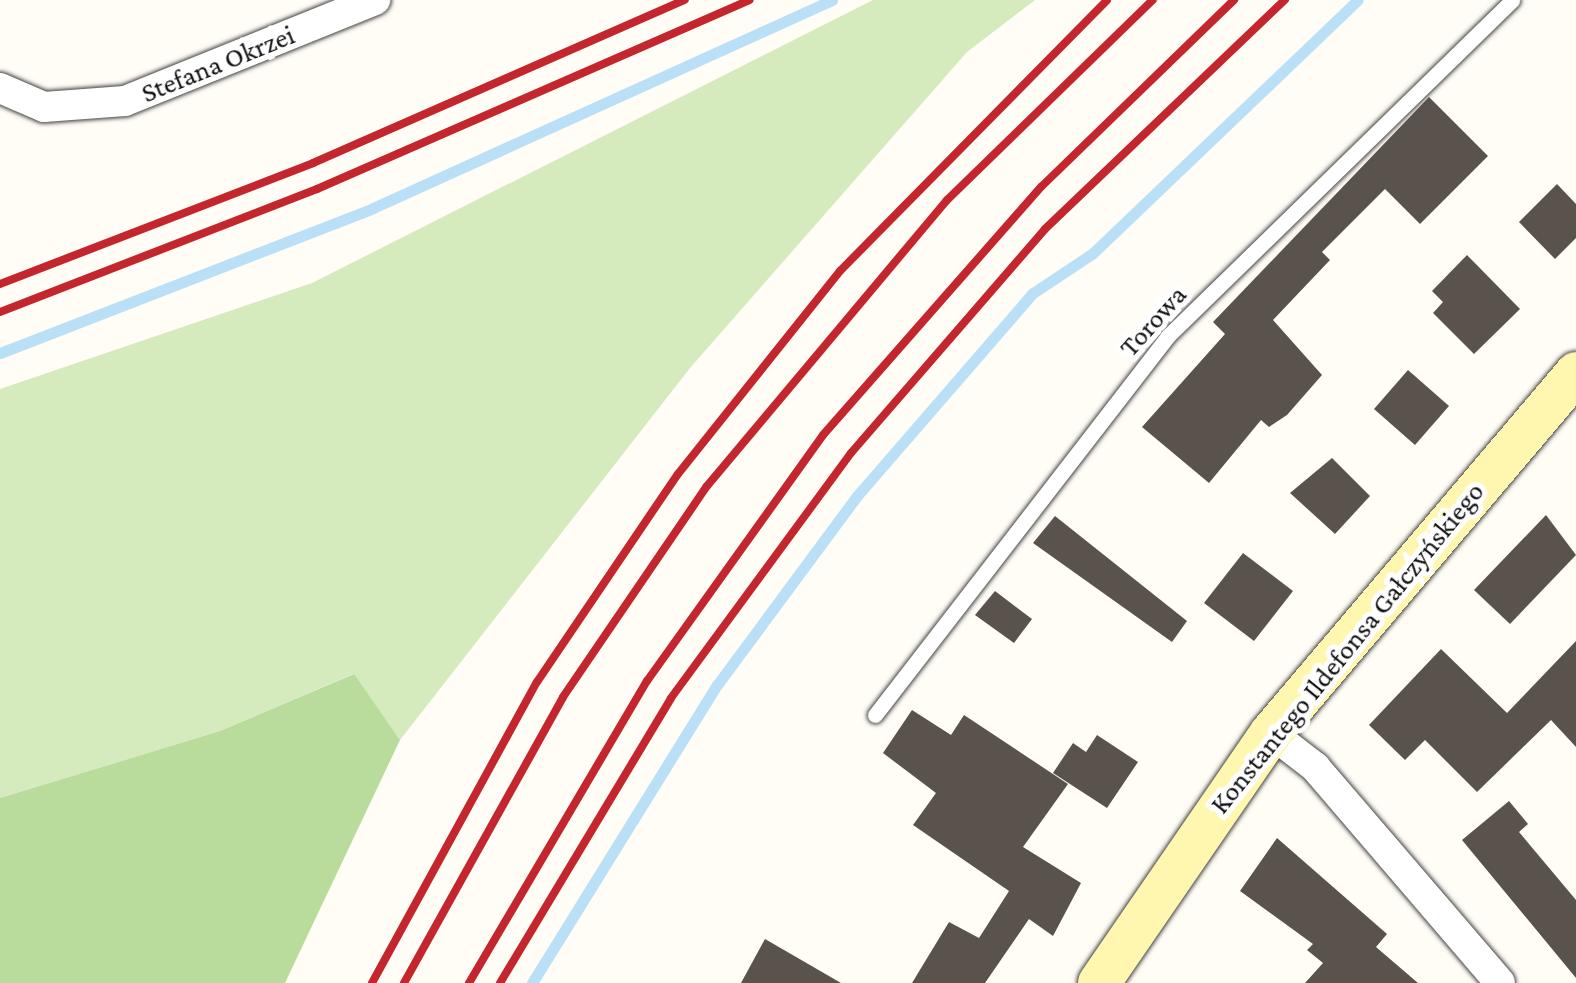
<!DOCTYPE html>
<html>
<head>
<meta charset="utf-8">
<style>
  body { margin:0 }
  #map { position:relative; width:1576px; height:983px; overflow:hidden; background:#fffdf5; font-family:"Crimson Pro",serif }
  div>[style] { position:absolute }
  .green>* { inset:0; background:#d5ebbd }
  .forest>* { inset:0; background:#b9dc9c }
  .stream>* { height:11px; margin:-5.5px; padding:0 5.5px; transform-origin:5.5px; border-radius:5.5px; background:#b9e0f7 }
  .building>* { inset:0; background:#5a524d }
  .roads { filter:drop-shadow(0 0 2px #444) drop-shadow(0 0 2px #444) }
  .lane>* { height:15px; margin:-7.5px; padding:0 7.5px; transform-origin:7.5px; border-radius:7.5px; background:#fff }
  .street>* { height:30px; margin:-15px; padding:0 15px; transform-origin:15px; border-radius:15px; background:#fff }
  .secondary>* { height:42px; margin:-21px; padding:0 21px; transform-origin:21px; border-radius:21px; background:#fff6b0 }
  .rail>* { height:8px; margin:-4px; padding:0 4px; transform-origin:4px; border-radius:4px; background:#c4262e }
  span { translate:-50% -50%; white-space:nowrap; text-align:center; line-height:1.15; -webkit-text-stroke:10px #fff; paint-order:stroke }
  .street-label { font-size:28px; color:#111 }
</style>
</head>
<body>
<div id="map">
  <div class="green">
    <i style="clip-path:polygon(873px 0,1035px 0,967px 52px,690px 368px,400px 740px,353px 674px,220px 731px,0 798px,0 389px,312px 283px)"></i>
  </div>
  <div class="forest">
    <i style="clip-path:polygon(354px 674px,400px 740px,285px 983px,0 983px,0 798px,220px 731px)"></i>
  </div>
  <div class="stream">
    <i style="left:0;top:353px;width:400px;rotate:-21.2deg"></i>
    <i style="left:373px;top:208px;width:504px;rotate:-24.38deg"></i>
    <i style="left:532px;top:983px;width:351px;rotate:-58.2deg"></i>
    <i style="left:717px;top:685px;width:234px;rotate:-53.5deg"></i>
    <i style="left:856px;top:497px;width:270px;rotate:-49.1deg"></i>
    <i style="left:1033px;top:293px;width:72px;rotate:-33.7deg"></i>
    <i style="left:1093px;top:253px;width:366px;rotate:-43.7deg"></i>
  </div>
  <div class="building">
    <i style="clip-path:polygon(1429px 97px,1488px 156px,1420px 224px,1385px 189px,1322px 252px,1330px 260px,1273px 320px,1322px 375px,1287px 415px,1269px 427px,1261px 420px,1209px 483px,1142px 427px,1225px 334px,1213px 322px)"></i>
    <i style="clip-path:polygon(1557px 184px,1576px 204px,1576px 238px,1555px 259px,1519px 222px)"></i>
    <i style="clip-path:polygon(1467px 255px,1520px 309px,1474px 354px,1433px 313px,1443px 302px,1432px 291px)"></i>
    <i style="clip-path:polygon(1408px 370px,1449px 406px,1415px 445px,1374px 409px)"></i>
    <i style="clip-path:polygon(1332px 458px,1370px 496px,1335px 534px,1290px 493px)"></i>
    <i style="clip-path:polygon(1546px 515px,1576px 555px,1510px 624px,1474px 590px)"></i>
    <i style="clip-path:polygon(1055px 516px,1187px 621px,1172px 642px,1033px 543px)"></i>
    <i style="clip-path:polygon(1243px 553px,1293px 591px,1254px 641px,1204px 603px)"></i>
    <i style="clip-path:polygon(995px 591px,1032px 619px,1014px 643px,975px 615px)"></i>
    <i style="clip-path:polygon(1576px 641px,1576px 747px,1551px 720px,1477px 792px,1425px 740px,1405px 760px,1369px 725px,1441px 649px,1507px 713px)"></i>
    <i style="clip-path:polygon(912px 710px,951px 735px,964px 715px,1068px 784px,1023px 847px,1081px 883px,1053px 936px,1029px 919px,985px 983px,912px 983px,949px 922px,979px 938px,1009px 891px,913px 825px,936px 793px,883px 753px)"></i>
    <i style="clip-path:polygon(1097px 735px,1138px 762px,1107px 808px,1053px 773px,1073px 743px,1086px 752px)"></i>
    <i style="clip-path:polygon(1509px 801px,1528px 824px,1519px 832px,1576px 900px,1576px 978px,1462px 840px)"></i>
    <i style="clip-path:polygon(1277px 838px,1387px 934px,1376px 947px,1418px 983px,1305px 983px,1323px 963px,1307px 950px,1313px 944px,1240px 891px)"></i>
    <i style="clip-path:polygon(765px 939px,841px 983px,741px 983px)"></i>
  </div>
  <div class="roads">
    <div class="lane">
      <i style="left:875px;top:715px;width:479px;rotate:-52.3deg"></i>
      <i style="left:1168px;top:336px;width:481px;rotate:-44.3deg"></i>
    </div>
    <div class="street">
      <i style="left:0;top:88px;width:48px;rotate:23.4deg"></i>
      <i style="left:44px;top:107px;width:81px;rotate:-4.2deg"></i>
      <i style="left:125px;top:101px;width:270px;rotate:-22deg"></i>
      <i style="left:1271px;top:733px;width:56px;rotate:37.7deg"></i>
      <i style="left:1315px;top:767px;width:284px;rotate:49.4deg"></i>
    </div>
    <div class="secondary">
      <i style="left:1099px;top:983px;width:303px;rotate:-55.5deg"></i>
      <i style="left:1271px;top:733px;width:472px;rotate:-49.7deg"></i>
    </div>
  </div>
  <div class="rail">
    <i style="left:0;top:284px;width:336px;rotate:-21.1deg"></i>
    <i style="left:313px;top:163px;width:406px;rotate:-23.7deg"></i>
    <i style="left:0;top:312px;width:340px;rotate:-21.2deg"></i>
    <i style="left:317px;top:189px;width:472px;rotate:-23.6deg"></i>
    <i style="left:372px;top:983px;width:343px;rotate:-61.3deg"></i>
    <i style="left:537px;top:682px;width:251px;rotate:-55.9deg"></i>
    <i style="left:678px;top:474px;width:260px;rotate:-51.4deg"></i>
    <i style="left:840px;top:271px;width:380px;rotate:-45.4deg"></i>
    <i style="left:404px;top:983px;width:327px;rotate:-60.9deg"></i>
    <i style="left:563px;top:697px;width:255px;rotate:-55.7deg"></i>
    <i style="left:707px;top:486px;width:373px;rotate:-50deg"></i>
    <i style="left:947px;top:200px;width:287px;rotate:-44.2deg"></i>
    <i style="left:469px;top:983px;width:351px;rotate:-59.5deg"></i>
    <i style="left:647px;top:681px;width:302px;rotate:-54.4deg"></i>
    <i style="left:823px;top:435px;width:330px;rotate:-48.7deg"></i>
    <i style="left:1041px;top:187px;width:269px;rotate:-44.1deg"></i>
    <i style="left:500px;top:983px;width:332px;rotate:-59deg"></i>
    <i style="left:671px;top:698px;width:304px;rotate:-53.7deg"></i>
    <i style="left:851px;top:453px;width:296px;rotate:-49.1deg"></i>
    <i style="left:1045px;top:229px;width:332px;rotate:-43.7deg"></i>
  </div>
  <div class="street-label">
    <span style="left:218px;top:64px;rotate:-22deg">Stefana Okrzei</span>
    <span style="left:1153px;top:321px;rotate:-48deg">Torowa</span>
    <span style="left:1347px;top:648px;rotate:-51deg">Konstantego Ildefonsa Gałczyńskiego</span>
  </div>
</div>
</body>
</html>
